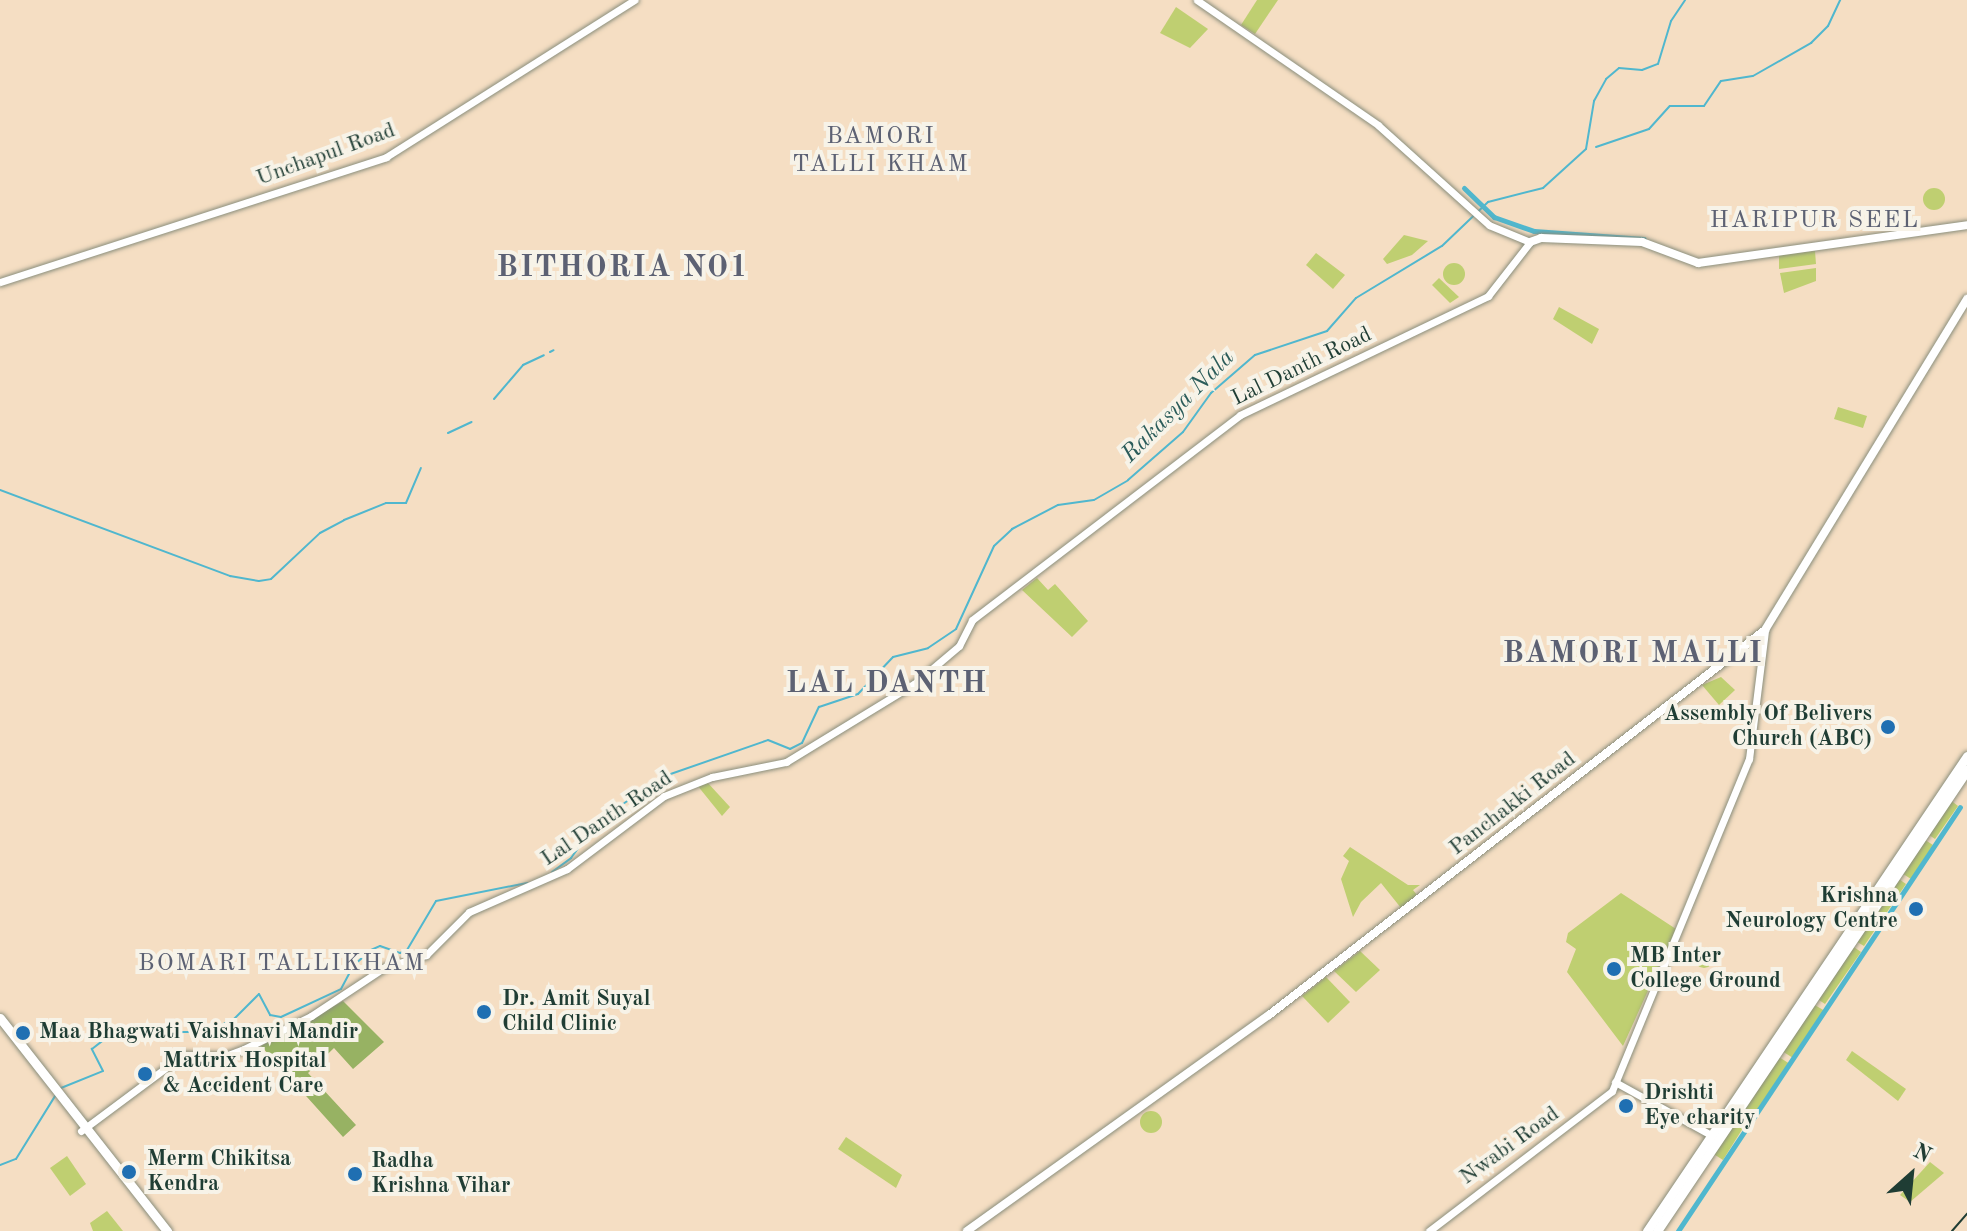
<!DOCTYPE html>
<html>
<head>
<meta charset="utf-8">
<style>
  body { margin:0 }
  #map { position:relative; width:1967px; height:1231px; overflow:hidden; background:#f5dec3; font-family:"Old Standard TT",serif }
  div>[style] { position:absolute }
  .green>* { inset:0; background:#bfcf71 }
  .round { border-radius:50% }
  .forest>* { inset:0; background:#97b263 }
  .stream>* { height:2px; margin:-1px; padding:0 1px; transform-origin:1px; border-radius:1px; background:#50b7ce }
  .canal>* { height:5px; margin:-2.5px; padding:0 2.5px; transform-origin:2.5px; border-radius:2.5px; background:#50b7ce }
  .roads { filter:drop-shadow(0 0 2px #8a8e7c) drop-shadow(0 0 2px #8a8e7c) }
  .tertiary>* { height:7px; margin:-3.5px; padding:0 3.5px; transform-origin:3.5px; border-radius:3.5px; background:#fff }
  .secondary>* { height:8px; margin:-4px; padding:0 4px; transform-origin:4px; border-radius:4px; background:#fff }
  .primary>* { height:9px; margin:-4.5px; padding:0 4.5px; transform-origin:4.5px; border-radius:4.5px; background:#fff }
  .trunk>* { height:9px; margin:-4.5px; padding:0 4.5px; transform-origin:4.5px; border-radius:4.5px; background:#fff }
  .rail>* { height:2px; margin:-1px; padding:0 1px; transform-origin:1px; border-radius:1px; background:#1f3d34 }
  .dots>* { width:22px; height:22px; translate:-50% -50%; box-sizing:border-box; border:4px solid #f7f3e8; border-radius:50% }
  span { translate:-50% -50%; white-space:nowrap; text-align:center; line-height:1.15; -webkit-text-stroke:8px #f7f3e8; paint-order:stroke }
  .street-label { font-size:22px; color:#1f3d34 }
  .poi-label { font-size:22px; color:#1f3d34; font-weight:700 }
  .right { translate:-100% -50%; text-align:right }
  .left { translate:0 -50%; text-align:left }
  .neighbourhood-label { font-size:24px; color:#5c6173; letter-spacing:2px }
  .water-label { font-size:24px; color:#2b5c5a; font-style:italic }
  .district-label { font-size:30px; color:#5c6173; font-weight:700; letter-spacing:2px }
  .north { position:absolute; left:1871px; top:1135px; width:80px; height:80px; -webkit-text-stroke:6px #f7f3e8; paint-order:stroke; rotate:27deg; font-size:22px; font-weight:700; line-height:32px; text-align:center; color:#1f3d34 }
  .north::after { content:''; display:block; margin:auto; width:28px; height:36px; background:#1f3d34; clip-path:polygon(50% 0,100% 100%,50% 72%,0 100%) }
</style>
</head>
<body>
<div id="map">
  <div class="green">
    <i style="clip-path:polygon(1257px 0,1278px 0,1255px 34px,1241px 25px)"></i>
    <i style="clip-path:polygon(1176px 7px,1208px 29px,1190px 48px,1160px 33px)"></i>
    <i class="round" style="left:1923px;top:188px;width:22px;height:22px"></i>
    <i style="clip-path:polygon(1404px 235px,1428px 241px,1412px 255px,1387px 264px,1383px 259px)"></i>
    <i style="clip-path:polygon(1815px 251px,1816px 264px,1779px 269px,1779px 255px)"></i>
    <i style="clip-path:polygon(1316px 253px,1345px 275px,1333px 289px,1306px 265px)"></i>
    <i class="round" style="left:1443px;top:263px;width:22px;height:22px"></i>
    <i style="clip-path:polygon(1816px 268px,1816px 281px,1784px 293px,1780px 273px)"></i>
    <i style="clip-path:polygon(1439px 278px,1459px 297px,1450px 303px,1432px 285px)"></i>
    <i style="clip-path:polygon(1559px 307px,1599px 329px,1592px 344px,1553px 319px)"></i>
    <i style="clip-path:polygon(1838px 407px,1867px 416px,1863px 428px,1834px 419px)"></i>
    <i style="clip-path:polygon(1037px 578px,1048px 590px,1055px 584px,1088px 621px,1072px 637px,1022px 590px)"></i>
    <i style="clip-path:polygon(1721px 677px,1735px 690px,1719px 705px,1702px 685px)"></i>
    <i style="clip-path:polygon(707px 782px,730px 807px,722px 816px,697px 785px)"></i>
    <i style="clip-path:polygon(1949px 799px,1958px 806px,1935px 839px,1926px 833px)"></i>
    <i style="clip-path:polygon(1922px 838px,1933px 845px,1911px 879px,1900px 872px)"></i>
    <i style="clip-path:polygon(1350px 847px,1408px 885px,1420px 885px,1413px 890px,1417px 895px,1401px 908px,1381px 883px,1361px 902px,1353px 917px,1341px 879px,1349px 861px,1343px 856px)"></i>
    <i style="clip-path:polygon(1896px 877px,1906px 884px,1864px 946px,1854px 940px)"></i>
    <i style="clip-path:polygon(1621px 893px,1676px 929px,1623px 1046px,1567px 972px,1576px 949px,1566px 942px,1568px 933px)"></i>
    <i style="clip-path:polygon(1851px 945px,1861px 952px,1825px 1004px,1816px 998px)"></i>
    <i class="round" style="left:1694px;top:948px;width:20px;height:20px"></i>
    <i style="clip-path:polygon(1360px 951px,1380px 970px,1356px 992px,1334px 971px)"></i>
    <i style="clip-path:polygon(1326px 977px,1350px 1002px,1328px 1023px,1302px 996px)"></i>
    <i style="clip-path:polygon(1813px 1004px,1825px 1011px,1793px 1058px,1782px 1051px)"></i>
    <i style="clip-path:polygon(1852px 1051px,1906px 1089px,1898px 1101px,1846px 1060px)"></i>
    <i style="clip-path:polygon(1777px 1056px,1790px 1064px,1749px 1126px,1736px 1117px)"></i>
    <i class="round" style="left:1140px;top:1111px;width:22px;height:22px"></i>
    <i style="clip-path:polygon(1733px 1121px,1743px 1128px,1723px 1160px,1712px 1153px)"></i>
    <i style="clip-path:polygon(846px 1137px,902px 1175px,896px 1188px,838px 1149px)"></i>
    <i style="clip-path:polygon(67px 1156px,86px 1184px,70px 1196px,50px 1168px)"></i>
    <i style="clip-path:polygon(1930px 1162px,1944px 1173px,1910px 1202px,1900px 1195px)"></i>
    <i style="clip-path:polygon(107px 1211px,123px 1231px,93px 1231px,90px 1223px)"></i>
  </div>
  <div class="forest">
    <i style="clip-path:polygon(343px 1001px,384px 1042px,353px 1069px,334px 1048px,308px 1073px,356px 1125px,343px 1137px,261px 1046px)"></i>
  </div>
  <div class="stream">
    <i style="left:1596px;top:147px;width:56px;rotate:-18.8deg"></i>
    <i style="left:1649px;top:129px;width:31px;rotate:-48deg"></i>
    <i style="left:1670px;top:106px;width:34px"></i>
    <i style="left:1704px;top:106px;width:30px;rotate:-56deg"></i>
    <i style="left:1721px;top:81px;width:32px;rotate:-9deg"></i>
    <i style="left:1753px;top:76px;width:67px;rotate:-29.6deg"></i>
    <i style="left:1811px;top:43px;width:24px;rotate:-45deg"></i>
    <i style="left:1828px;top:26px;width:29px;rotate:-65deg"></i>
    <i style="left:550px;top:352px;width:4px;rotate:-27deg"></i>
    <i style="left:494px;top:399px;width:45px;rotate:-49.5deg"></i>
    <i style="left:523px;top:365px;width:23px;rotate:-25deg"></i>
    <i style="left:448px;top:433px;width:26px;rotate:-25deg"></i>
    <i style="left:0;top:490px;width:246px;rotate:20.5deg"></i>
    <i style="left:230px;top:576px;width:29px;rotate:10deg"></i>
    <i style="left:259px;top:581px;width:12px;rotate:-9deg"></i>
    <i style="left:271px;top:579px;width:67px;rotate:-43.2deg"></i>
    <i style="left:320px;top:533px;width:27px;rotate:-28deg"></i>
    <i style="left:344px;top:520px;width:45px;rotate:-22deg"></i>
    <i style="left:386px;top:503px;width:20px"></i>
    <i style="left:406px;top:503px;width:38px;rotate:-67deg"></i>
    <i style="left:552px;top:872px;width:24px;rotate:-36deg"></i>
    <i style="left:571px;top:858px;width:44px;rotate:-54.2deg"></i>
    <i style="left:597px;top:822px;width:79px;rotate:-34.7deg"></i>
    <i style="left:662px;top:777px;width:112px;rotate:-19.2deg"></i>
    <i style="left:768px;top:740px;width:24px;rotate:22deg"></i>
    <i style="left:790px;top:749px;width:13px;rotate:-27deg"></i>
    <i style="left:802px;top:743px;width:40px;rotate:-65deg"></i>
    <i style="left:819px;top:707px;width:41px;rotate:-18.4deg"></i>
    <i style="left:858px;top:694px;width:51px;rotate:-46.6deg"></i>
    <i style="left:893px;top:657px;width:36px;rotate:-14deg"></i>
    <i style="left:928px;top:648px;width:34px;rotate:-34deg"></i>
    <i style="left:956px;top:629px;width:91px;rotate:-65.4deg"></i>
    <i style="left:994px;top:546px;width:25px;rotate:-43deg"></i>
    <i style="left:1012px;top:529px;width:52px;rotate:-27.6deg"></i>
    <i style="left:1058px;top:505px;width:36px;rotate:-8deg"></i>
    <i style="left:1094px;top:500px;width:39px;rotate:-30deg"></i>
    <i style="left:1128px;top:480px;width:73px;rotate:-41.1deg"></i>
    <i style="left:1183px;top:432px;width:48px;rotate:-54.3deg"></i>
    <i style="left:1211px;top:393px;width:58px;rotate:-40.8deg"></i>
    <i style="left:1255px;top:355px;width:76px;rotate:-18.4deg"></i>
    <i style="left:1327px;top:331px;width:44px;rotate:-48.7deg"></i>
    <i style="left:1356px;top:298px;width:100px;rotate:-31.2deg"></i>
    <i style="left:1442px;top:246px;width:64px;rotate:-43.7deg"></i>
    <i style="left:1488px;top:202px;width:57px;rotate:-14.3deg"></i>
    <i style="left:1543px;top:188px;width:58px;rotate:-42.2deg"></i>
    <i style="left:1586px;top:149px;width:49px;rotate:-80.5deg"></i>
    <i style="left:1594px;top:101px;width:25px;rotate:-61deg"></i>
    <i style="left:1606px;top:79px;width:17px;rotate:-40deg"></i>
    <i style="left:1619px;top:68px;width:23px;rotate:5deg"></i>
    <i style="left:1642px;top:70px;width:17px;rotate:-21deg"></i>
    <i style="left:1658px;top:64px;width:45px;rotate:-73.2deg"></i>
    <i style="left:1671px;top:21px;width:25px;rotate:-56deg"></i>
    <i style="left:61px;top:1088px;width:45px;rotate:-22deg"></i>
    <i style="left:103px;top:1071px;width:25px;rotate:-117deg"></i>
    <i style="left:92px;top:1049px;width:16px;rotate:-38deg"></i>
    <i style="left:105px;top:1039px;width:34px;rotate:-12deg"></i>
    <i style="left:138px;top:1032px;width:69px"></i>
    <i style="left:207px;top:1032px;width:30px;rotate:-26deg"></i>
    <i style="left:234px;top:1019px;width:35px;rotate:-45deg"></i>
    <i style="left:259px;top:994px;width:24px;rotate:62deg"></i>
    <i style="left:270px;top:1015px;width:11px;rotate:10deg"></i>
    <i style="left:281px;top:1017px;width:66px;rotate:-25deg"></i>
    <i style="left:341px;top:989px;width:26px;rotate:-62deg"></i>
    <i style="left:353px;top:966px;width:24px;rotate:-42deg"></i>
    <i style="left:371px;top:950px;width:10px;rotate:-24deg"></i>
    <i style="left:380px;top:946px;width:21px;rotate:19deg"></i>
    <i style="left:400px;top:953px;width:8px;rotate:-23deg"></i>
    <i style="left:407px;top:950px;width:57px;rotate:-59.4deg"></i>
    <i style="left:436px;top:901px;width:93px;rotate:-11.2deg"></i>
    <i style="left:0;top:1165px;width:17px;rotate:-21deg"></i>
    <i style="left:16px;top:1159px;width:74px;rotate:-58.2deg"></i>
  </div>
  <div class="canal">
    <i style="left:1464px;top:188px;width:42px;rotate:44deg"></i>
    <i style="left:1494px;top:217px;width:42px;rotate:19.3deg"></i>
    <i style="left:1534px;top:231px;width:110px;rotate:4.2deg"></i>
    <i style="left:1678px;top:1231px;width:509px;rotate:-56.37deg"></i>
  </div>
  <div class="roads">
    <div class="tertiary">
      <i style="left:0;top:282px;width:406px;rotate:-17.9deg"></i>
      <i style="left:386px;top:157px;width:294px;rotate:-32.3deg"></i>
      <i style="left:1615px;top:1082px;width:110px;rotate:28.9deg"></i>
      <i style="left:81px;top:1131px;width:127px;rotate:-36.7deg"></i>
      <i style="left:183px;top:1055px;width:42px;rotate:1.4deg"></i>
      <i style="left:225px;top:1056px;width:20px;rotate:-20deg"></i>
      <i style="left:244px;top:1049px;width:75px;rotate:-26.2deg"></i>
      <i style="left:311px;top:1016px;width:89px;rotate:-33.5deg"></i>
      <i style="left:385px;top:967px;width:43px;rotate:-16.3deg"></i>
      <i style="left:426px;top:955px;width:61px;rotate:-45deg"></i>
      <i style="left:469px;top:912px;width:107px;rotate:-23.7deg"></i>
      <i style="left:567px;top:869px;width:121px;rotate:-37deg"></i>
      <i style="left:664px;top:796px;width:52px;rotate:-21.6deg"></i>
      <i style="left:712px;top:777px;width:76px;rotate:-11.5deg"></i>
      <i style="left:786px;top:762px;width:150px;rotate:-31.4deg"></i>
      <i style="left:914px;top:684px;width:59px;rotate:-40.2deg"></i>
      <i style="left:959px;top:646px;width:29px;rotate:-63deg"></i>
      <i style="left:972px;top:620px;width:337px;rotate:-37.4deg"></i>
      <i style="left:1240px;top:415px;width:275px;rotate:-25.6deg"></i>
      <i style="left:1488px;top:296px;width:68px;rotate:-52.1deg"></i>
      <i style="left:1530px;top:242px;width:44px;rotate:-157.5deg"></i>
      <i style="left:1489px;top:225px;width:149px;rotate:-138deg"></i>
      <i style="left:1378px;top:125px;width:220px;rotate:-145.4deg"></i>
      <i style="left:1429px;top:1231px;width:230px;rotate:-37.4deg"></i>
      <i style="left:1612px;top:1091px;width:359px;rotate:-67.6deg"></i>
      <i style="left:1749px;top:759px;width:130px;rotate:-82.9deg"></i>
    </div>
    <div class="secondary">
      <i style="left:1530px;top:242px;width:12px;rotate:-20deg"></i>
      <i style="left:1541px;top:238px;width:101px;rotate:2.3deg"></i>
      <i style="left:1642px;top:242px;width:60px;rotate:20.6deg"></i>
      <i style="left:1698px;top:263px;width:272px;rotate:-8deg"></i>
      <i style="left:967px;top:1231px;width:371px;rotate:-35.6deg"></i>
      <i style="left:1269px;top:1015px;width:628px;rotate:-37.82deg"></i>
      <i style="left:1765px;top:630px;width:388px;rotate:-58.6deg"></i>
    </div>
    <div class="primary">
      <i style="left:0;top:1018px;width:271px;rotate:51.9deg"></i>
    </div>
    <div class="trunk">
      <i style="left:1647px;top:1231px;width:573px;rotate:-56.03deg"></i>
      <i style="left:1657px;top:1231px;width:556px;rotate:-56.08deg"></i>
    </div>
  </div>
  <div class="rail">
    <i style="left:1952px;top:1231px;width:23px;rotate:-49deg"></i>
  </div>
  <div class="dots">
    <i style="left:1888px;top:727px;background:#1f6fb2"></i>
    <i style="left:1916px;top:909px;background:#1f6fb2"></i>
    <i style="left:1614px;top:969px;background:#1f6fb2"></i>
    <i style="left:484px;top:1012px;background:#1f6fb2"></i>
    <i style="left:23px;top:1033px;background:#1f6fb2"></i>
    <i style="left:145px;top:1074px;background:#1f6fb2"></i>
    <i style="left:1626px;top:1106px;background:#1f6fb2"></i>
    <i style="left:129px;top:1172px;background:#1f6fb2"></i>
    <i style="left:355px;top:1174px;background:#1f6fb2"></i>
  </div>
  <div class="street-label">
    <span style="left:326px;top:155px;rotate:-20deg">Unchapul Road</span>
    <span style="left:1302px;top:367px;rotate:-26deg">Lal Danth Road</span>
    <span style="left:1513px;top:804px;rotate:-38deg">Panchakki Road</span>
    <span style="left:607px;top:819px;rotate:-34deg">Lal Danth Road</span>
    <span style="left:1510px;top:1146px;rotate:-36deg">Nwabi Road</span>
  </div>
  <div class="poi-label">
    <span class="right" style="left:1872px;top:727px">Assembly Of Belivers<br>Church (ABC)</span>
    <span class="right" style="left:1898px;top:909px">Krishna<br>Neurology Centre</span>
    <span class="left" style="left:1630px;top:969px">MB Inter<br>College Ground</span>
    <span class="left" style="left:502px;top:1012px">Dr. Amit Suyal<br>Child Clinic</span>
    <span class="left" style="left:39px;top:1033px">Maa Bhagwati Vaishnavi Mandir</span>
    <span class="left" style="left:163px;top:1074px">Mattrix Hospital<br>&amp; Accident Care</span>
    <span class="left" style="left:1644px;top:1106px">Drishti<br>Eye charity</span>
    <span class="left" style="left:147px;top:1172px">Merm Chikitsa<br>Kendra</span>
    <span class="left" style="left:371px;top:1174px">Radha<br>Krishna Vihar</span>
  </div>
  <div class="neighbourhood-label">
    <span style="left:881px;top:152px">BAMORI<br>TALLI KHAM</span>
    <span style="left:1815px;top:222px">HARIPUR SEEL</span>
    <span style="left:282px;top:965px">BOMARI TALLIKHAM</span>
  </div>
  <div class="water-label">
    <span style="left:1179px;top:407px;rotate:-45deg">Rakasya Nala</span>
  </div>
  <div class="district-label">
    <span style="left:623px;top:268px">BITHORIA NO1</span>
    <span style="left:1633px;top:654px">BAMORI MALLI</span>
    <span style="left:887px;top:684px">LAL DANTH</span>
  </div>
  <div class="north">N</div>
</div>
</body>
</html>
